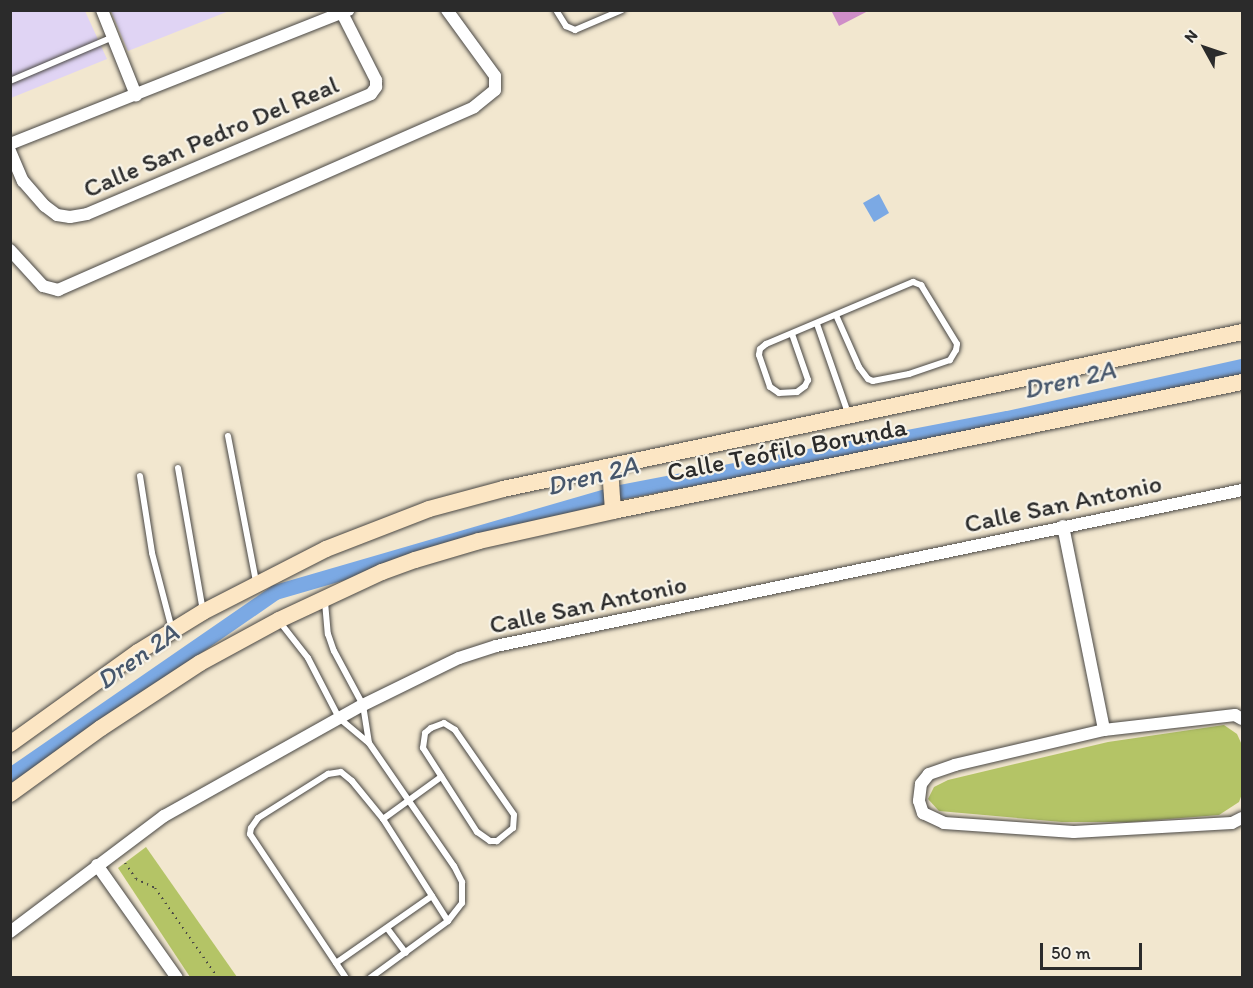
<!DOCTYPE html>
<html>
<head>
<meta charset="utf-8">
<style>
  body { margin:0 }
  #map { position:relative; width:1253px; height:988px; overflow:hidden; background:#f2e7cf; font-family:Itim,sans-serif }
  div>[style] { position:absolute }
  .built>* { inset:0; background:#e0d4f4 }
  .green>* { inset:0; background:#b4c466 }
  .water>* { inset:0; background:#7ba9e4 }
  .canal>* { height:15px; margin:-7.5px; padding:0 7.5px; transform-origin:7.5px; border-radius:7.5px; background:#7ba9e4 }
  .building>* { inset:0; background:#cf8ec8 }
  .path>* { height:2px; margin-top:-1px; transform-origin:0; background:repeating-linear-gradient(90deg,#494744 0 1.5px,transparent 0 6px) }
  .roads { filter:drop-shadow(0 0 2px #494744) drop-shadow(0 0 2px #494744) }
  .service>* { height:6px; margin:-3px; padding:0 3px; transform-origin:3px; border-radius:3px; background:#fff }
  .minor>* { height:12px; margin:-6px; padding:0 6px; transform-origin:6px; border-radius:6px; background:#fff }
  .secondary>* { height:16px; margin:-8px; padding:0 8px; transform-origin:8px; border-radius:8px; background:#fce6c4 }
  span { translate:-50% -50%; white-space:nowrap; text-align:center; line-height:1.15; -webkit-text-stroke:4.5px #f7f3e8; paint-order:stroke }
  .street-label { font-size:26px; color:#2b2b2b }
  .water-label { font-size:27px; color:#47576c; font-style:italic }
  .frame { position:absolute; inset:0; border:12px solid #2b2b2b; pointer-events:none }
  .north { position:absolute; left:1175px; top:18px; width:60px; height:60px; -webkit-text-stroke:4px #f7f3e8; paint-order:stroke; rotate:310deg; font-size:16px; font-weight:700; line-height:24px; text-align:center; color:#2b2b2b }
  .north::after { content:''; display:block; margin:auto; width:21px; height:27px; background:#2b2b2b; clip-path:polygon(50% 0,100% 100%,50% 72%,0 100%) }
  .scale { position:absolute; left:1040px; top:943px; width:102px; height:27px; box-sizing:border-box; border:3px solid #2b2b2b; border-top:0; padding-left:8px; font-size:18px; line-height:21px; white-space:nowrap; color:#2b2b2b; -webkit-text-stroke:4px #f7f3e8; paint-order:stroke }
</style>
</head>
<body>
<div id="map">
  <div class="built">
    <i style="clip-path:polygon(11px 11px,85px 11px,107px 59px,11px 98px)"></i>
    <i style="clip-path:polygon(111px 11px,229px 11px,128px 51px)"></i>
  </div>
  <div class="green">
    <i style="clip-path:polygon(1224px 725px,1237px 734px,1242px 745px,1242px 794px,1239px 802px,1219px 815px,1131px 822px,1062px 822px,939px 811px,928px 799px,934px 787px,948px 780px,1108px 742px)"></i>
    <i style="clip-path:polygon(146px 847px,237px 977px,190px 977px,118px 868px)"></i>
  </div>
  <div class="water">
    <i style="clip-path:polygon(879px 194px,889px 213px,874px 222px,863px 203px)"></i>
  </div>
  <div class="canal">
    <i style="left:10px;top:775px;width:322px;rotate:-34.6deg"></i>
    <i style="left:275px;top:592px;width:358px;rotate:-16.2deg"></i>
    <i style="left:619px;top:492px;width:395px;rotate:-10.8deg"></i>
    <i style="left:1007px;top:418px;width:241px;rotate:-12.5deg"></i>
  </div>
  <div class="building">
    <i style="clip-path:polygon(831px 10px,870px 10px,839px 26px)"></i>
  </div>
  <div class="path">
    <i style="left:125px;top:863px;width:19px;rotate:55deg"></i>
    <i style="left:136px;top:879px;width:21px;rotate:25deg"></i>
    <i style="left:155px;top:888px;width:110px;rotate:55deg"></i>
  </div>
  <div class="roads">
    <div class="service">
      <i style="left:556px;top:10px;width:19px;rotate:58deg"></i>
      <i style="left:566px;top:26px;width:10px;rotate:24deg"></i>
      <i style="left:575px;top:30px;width:51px;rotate:-23.1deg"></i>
      <i style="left:10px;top:81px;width:112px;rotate:-23.1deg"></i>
      <i style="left:817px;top:324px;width:94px;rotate:70.8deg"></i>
      <i style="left:792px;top:334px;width:49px;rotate:70.8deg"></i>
      <i style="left:808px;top:380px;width:7px;rotate:117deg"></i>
      <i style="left:805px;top:386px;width:10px;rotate:143deg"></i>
      <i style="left:797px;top:392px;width:18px;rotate:177deg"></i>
      <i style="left:779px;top:393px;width:11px;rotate:-146deg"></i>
      <i style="left:770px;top:387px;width:34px;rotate:-109deg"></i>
      <i style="left:759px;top:355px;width:6px;rotate:-81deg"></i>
      <i style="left:760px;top:349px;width:8px;rotate:-40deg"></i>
      <i style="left:766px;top:344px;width:160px;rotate:-22.9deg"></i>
      <i style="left:913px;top:282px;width:9px;rotate:21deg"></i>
      <i style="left:921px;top:285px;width:69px;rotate:58.6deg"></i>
      <i style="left:957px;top:344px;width:6px;rotate:99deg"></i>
      <i style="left:956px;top:350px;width:12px;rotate:121deg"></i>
      <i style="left:950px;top:360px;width:43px;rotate:161.1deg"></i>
      <i style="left:909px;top:374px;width:37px;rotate:169deg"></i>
      <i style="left:873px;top:381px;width:5px;rotate:-158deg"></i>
      <i style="left:868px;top:379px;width:15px;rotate:-127deg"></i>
      <i style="left:859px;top:367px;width:57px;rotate:-113.9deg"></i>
      <i style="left:228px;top:436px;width:149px;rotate:79.1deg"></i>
      <i style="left:178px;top:468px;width:145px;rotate:80.1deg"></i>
      <i style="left:140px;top:476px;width:78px;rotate:81.1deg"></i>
      <i style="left:152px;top:553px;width:79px;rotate:75.3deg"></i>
      <i style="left:325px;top:602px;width:32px;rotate:85deg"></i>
      <i style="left:328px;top:634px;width:18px;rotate:71deg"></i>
      <i style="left:334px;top:651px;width:61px;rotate:61.8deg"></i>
      <i style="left:363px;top:705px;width:37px;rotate:81deg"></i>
      <i style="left:279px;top:621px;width:47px;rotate:51.9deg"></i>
      <i style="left:308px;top:658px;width:68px;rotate:62.7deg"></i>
      <i style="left:339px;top:718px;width:39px;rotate:40deg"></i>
      <i style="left:369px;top:743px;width:150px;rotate:55.4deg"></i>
      <i style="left:454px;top:866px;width:18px;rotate:63deg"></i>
      <i style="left:462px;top:882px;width:21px;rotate:90deg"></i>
      <i style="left:462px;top:903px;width:23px;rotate:128deg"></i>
      <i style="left:448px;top:921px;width:97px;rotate:143.8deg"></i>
      <i style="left:444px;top:723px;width:13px;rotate:32deg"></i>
      <i style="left:455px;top:730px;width:103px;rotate:55.2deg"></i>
      <i style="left:514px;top:815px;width:13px;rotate:94deg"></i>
      <i style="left:513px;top:828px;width:21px;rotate:141deg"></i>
      <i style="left:497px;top:841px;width:7px;rotate:180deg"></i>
      <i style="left:490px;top:841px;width:16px;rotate:-145deg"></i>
      <i style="left:477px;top:832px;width:100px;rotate:-122.7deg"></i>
      <i style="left:423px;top:748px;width:15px;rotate:-82deg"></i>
      <i style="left:425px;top:733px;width:8px;rotate:-40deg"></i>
      <i style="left:431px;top:728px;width:14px;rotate:-21deg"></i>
      <i style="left:383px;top:819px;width:72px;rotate:-35.9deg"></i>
      <i style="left:387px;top:928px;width:31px;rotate:53deg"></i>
      <i style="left:336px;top:963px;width:117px;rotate:-34.9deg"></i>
      <i style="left:346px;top:978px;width:173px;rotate:-123.7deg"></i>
      <i style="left:250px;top:834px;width:6px;rotate:-81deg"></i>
      <i style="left:251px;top:828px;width:12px;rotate:-55deg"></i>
      <i style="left:258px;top:818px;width:83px;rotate:-32.2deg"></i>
      <i style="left:328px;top:774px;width:13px;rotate:-9deg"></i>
      <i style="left:341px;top:772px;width:14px;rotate:39deg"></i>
      <i style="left:352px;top:781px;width:49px;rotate:50.8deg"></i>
      <i style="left:383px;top:819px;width:121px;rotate:57.5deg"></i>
    </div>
    <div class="minor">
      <i style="left:102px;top:10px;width:92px;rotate:68.2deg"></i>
      <i style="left:10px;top:144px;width:364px;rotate:-21.6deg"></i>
      <i style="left:10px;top:151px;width:33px;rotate:67deg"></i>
      <i style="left:23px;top:181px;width:33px;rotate:49deg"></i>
      <i style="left:45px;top:206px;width:15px;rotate:37deg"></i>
      <i style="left:57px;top:215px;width:13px;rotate:9deg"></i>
      <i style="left:70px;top:217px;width:17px;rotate:-10deg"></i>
      <i style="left:87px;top:214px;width:308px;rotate:-22.9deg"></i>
      <i style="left:371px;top:94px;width:9px;rotate:-54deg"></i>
      <i style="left:376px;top:87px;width:7px;rotate:-90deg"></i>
      <i style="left:376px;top:80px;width:75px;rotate:-116.9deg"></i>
      <i style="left:10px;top:250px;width:49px;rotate:47.5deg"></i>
      <i style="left:43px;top:286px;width:16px;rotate:15deg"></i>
      <i style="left:58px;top:290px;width:454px;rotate:-23.7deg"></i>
      <i style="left:474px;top:107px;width:27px;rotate:-39deg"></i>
      <i style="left:495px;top:90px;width:14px;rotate:-90deg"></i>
      <i style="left:495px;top:76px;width:82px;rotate:-126deg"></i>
      <i style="left:1063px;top:526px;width:208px;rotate:78.6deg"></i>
      <i style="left:1242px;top:719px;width:8px;rotate:-150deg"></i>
      <i style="left:1235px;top:715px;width:132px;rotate:173.5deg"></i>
      <i style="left:1104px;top:730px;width:153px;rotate:166.8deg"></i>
      <i style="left:955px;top:765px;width:28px;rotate:161deg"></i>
      <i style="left:929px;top:774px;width:13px;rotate:129deg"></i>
      <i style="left:921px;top:784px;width:17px;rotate:97deg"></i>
      <i style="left:919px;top:801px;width:13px;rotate:72deg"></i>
      <i style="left:923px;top:813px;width:23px;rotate:25deg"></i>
      <i style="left:944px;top:823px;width:130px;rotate:4deg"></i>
      <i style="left:1074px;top:832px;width:158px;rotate:-3.3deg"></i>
      <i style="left:1232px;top:823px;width:11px;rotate:-27deg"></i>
      <i style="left:97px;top:865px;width:138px;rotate:54.7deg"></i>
      <i style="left:10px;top:932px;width:193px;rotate:-37deg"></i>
      <i style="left:164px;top:816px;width:228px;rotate:-29.2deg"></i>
      <i style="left:363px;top:705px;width:107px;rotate:-26.1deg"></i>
      <i style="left:459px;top:658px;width:39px;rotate:-18deg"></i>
      <i style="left:496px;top:646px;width:762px;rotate:-11.81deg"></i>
    </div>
    <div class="secondary">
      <i style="left:610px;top:468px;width:43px;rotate:86deg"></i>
      <i style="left:10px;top:744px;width:158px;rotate:-35.7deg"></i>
      <i style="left:138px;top:652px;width:76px;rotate:-31.6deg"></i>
      <i style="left:203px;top:612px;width:138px;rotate:-27.1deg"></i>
      <i style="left:326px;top:549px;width:110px;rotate:-21.2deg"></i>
      <i style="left:429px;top:509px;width:77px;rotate:-15.1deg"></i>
      <i style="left:503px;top:489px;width:755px;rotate:-11.99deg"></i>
      <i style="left:10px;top:794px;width:112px;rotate:-36deg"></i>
      <i style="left:101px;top:728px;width:118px;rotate:-33.3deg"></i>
      <i style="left:200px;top:663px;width:90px;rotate:-28.6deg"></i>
      <i style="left:279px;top:620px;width:114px;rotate:-25deg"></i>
      <i style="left:382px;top:572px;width:35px;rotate:-20deg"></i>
      <i style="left:415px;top:560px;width:67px;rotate:-16.5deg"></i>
      <i style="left:479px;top:541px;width:137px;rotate:-12.6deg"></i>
      <i style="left:613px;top:511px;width:642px;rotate:-11.59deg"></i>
    </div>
  </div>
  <div class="street-label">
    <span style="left:211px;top:137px;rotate:-23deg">Calle San Pedro Del Real</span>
    <span style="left:787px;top:450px;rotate:-11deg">Calle Teófilo Borunda</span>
    <span style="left:1063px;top:504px;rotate:-12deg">Calle San Antonio</span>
    <span style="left:588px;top:605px;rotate:-12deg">Calle San Antonio</span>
  </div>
  <div class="water-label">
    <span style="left:1069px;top:379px;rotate:-13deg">Dren 2A</span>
    <span style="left:592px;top:475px;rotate:-14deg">Dren 2A</span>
    <span style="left:137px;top:656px;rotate:-35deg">Dren 2A</span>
  </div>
  <div class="frame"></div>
  <div class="north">N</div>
  <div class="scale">50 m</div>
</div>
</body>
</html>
